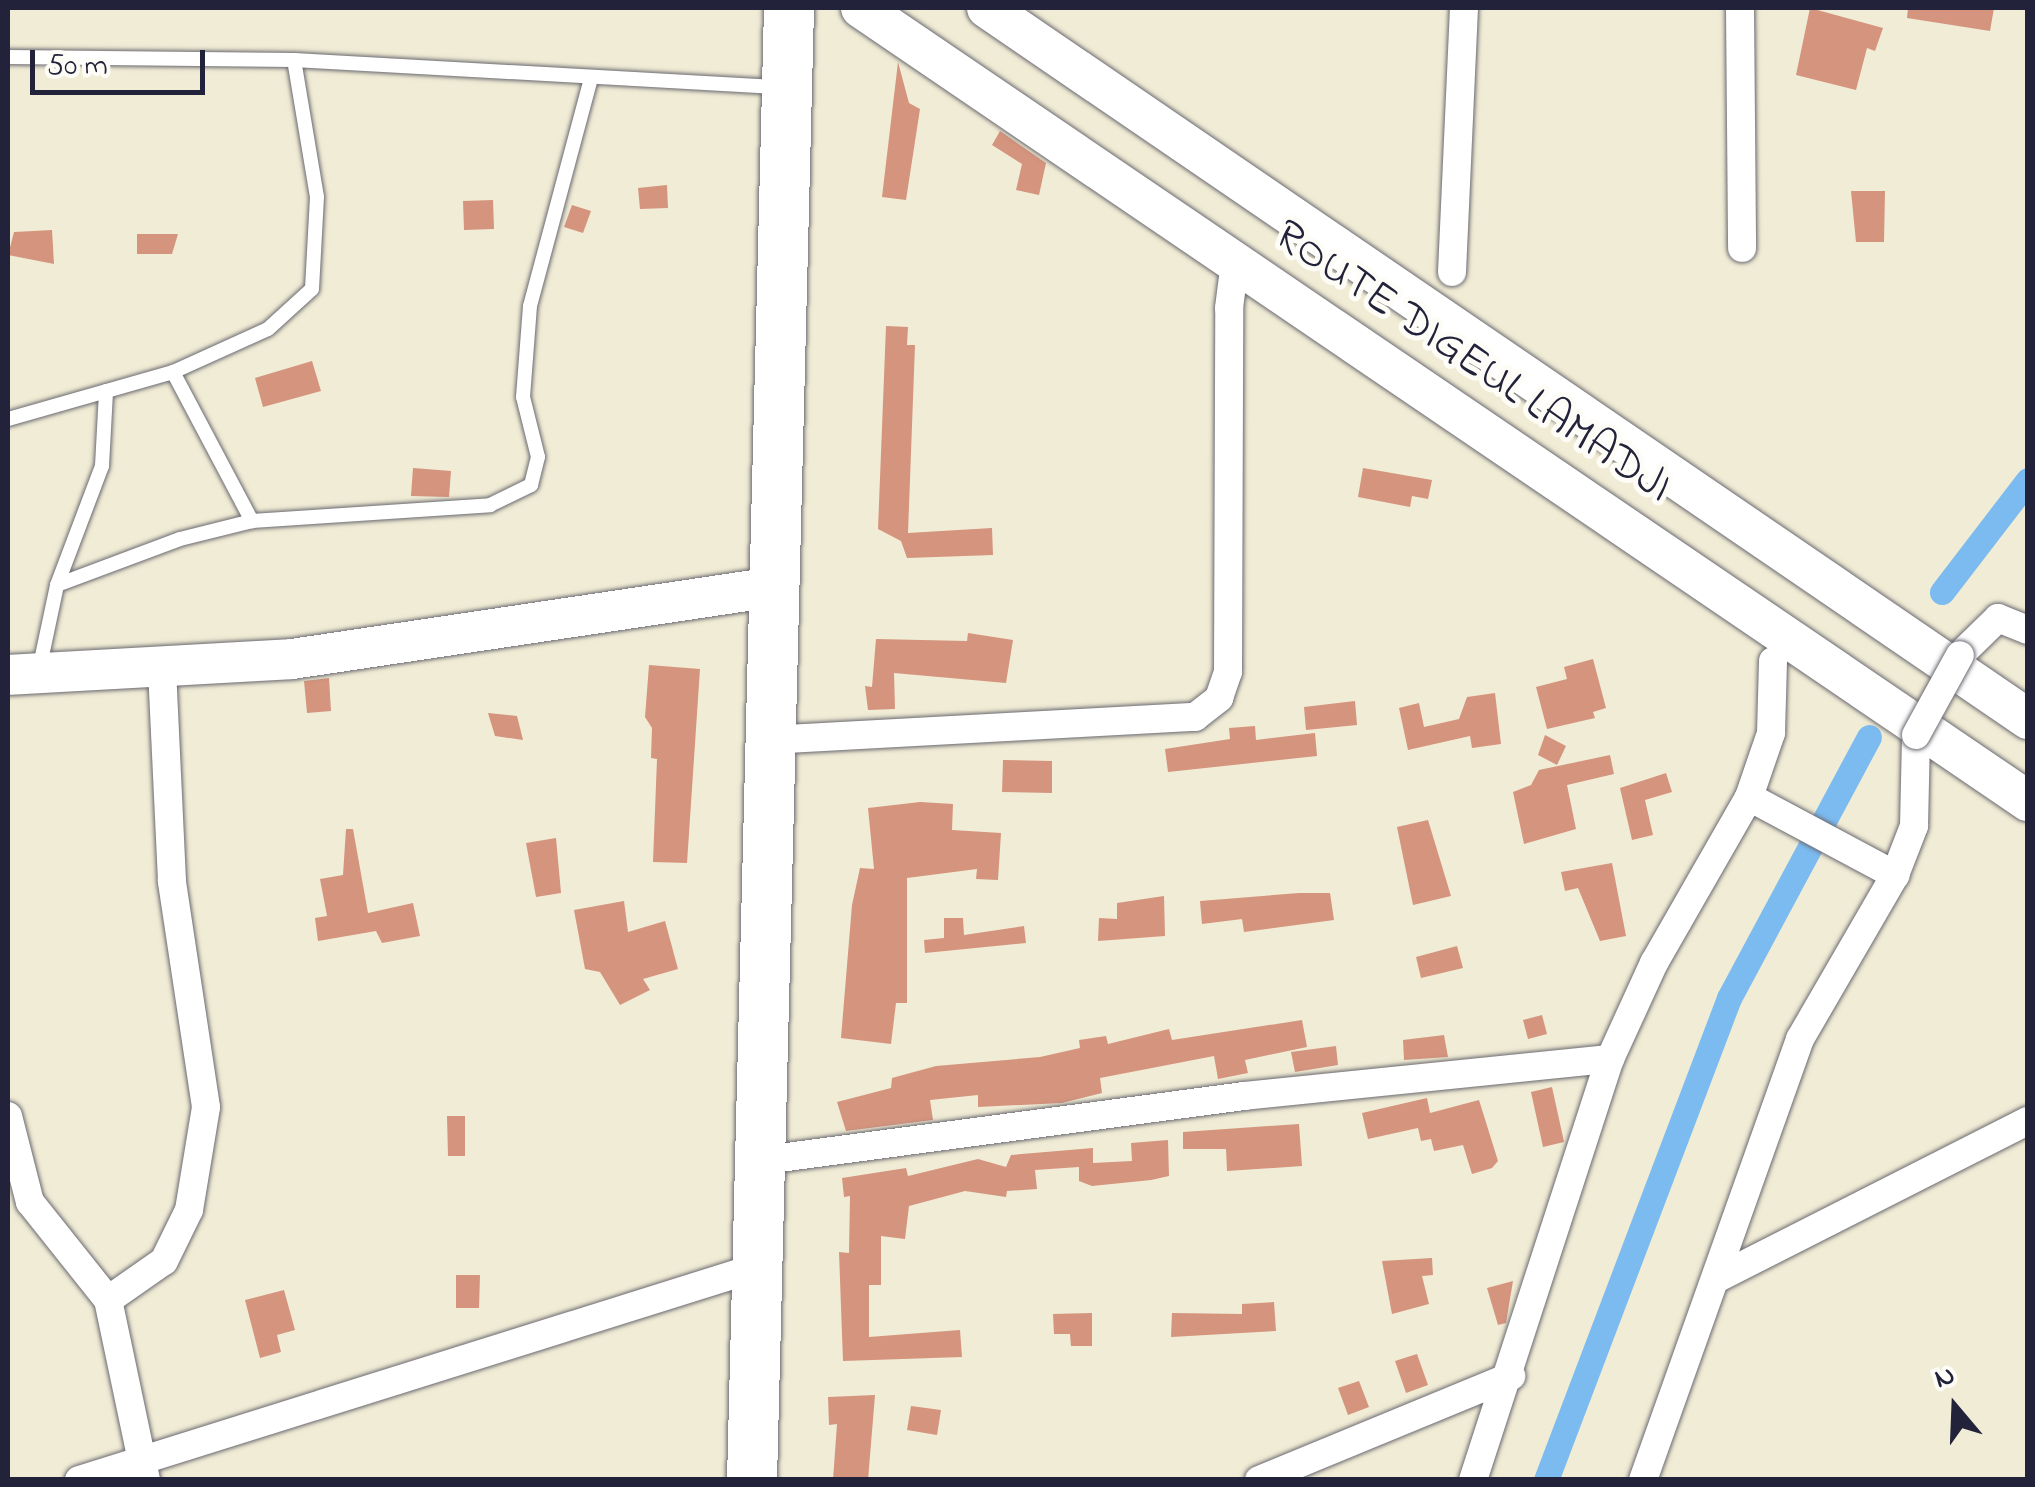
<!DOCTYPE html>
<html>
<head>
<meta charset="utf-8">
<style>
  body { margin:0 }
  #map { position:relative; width:2035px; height:1487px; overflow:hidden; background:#f1ecd5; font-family:"Indie Flower",sans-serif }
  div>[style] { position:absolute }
  .canal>* { height:25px; margin:-12.5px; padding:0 12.5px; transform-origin:12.5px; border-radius:12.5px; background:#7bbbf0 }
  .building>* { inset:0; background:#d4947e }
  .roads { filter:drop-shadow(0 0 2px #6a6971) drop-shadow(0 0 2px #6a6971) }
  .lane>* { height:14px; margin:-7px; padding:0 7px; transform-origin:7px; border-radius:7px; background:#fff }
  .street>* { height:28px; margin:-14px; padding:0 14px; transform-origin:14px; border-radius:14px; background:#fff }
  .secondary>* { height:40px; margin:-20px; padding:0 20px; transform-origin:20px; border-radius:20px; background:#fff }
  .highway>* { height:50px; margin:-25px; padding:0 25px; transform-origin:25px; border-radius:25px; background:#fff }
  .bridges { filter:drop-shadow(0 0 2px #6a6971) drop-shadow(0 0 2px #6a6971) }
  .street-bridge>* { height:28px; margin:-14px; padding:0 14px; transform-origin:14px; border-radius:14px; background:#fff }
  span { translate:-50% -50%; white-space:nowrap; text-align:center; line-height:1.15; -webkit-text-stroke:10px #fdfcf7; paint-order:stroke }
  .street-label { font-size:45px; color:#22223b }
  .frame { position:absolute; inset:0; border:10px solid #22223b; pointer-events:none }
  .north { position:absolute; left:1905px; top:1357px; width:100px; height:100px; -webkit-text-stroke:8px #fdfcf7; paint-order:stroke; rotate:341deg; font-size:28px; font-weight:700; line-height:40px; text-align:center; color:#22223b }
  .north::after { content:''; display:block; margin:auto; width:35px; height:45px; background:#22223b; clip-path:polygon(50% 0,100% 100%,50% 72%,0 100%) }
  .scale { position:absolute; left:30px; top:50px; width:175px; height:45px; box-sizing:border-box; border:5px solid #22223b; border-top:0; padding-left:12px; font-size:30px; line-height:35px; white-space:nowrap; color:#22223b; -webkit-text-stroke:8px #fdfcf7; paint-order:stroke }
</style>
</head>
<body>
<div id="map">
  <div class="canal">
    <i style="left:1942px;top:592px;width:141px;rotate:-52.5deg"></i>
    <i style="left:1546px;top:1480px;width:516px;rotate:-69.21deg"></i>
    <i style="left:1729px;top:998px;width:296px;rotate:-61.8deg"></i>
  </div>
  <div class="building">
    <i style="clip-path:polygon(1810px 8px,1883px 28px,1875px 51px,1867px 48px,1856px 90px,1796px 75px)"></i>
    <i style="clip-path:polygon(1908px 8px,1994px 8px,1990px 31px,1907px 18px)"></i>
    <i style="clip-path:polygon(898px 62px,909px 103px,920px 109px,906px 200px,882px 197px)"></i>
    <i style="clip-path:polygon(1000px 131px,1046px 163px,1039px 195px,1016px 190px,1022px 164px,992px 145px)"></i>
    <i style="clip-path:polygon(667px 185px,668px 208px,640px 209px,638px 188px)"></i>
    <i style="clip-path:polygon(1851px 191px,1885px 191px,1884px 242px,1856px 242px)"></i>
    <i style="clip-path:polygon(493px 200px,494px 229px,464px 230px,463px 201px)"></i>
    <i style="clip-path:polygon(572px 205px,591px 211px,583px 233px,564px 227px)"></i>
    <i style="clip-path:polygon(52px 230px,54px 264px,8px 255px,14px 232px)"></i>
    <i style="clip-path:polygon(137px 234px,178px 234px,172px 254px,137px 254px)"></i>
    <i style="clip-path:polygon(886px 326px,908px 327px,907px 345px,915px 345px,908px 533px,992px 528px,993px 555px,907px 558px,901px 541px,878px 529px)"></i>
    <i style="clip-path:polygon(312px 361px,321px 391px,263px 407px,255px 378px)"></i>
    <i style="clip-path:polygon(413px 468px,451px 471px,449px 497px,411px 496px)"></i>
    <i style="clip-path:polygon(1363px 468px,1432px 480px,1428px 499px,1412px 496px,1410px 507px,1358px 497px)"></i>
    <i style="clip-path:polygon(968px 633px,1013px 640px,1006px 683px,894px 673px,895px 709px,868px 710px,865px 686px,872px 687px,876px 639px,967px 641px)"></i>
    <i style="clip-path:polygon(1593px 659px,1606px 708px,1593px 712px,1595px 718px,1547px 729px,1536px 687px,1567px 679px,1564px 667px)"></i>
    <i style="clip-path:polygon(649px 665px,700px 669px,687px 863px,653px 862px,657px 759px,651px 758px,652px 728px,645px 717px)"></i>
    <i style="clip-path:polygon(329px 678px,331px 711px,307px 713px,304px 681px)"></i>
    <i style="clip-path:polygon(1495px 693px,1501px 744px,1472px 748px,1470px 736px,1408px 750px,1399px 708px,1419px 703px,1424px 727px,1459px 719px,1467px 697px)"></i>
    <i style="clip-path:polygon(1355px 701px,1357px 725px,1306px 730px,1304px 707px)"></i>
    <i style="clip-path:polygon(488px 713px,517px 716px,523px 740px,495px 736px)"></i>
    <i style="clip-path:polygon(1255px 726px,1256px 740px,1315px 733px,1317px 756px,1168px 772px,1165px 749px,1230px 739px,1229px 728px)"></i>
    <i style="clip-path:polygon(1545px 735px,1566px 746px,1557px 765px,1538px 755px)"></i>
    <i style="clip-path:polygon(1610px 755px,1614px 774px,1567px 785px,1576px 829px,1524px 844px,1513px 792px,1531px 785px,1539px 770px)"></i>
    <i style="clip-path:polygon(1003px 760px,1052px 761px,1052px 793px,1002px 792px)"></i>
    <i style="clip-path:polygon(1666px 773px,1672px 792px,1645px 800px,1653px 835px,1632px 840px,1620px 788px)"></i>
    <i style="clip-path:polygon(920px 802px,953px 804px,952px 830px,1001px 833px,998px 880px,976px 879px,977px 869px,907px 878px,907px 1003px,896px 1003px,891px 1044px,841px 1038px,852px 905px,860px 868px,874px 869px,868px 808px)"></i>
    <i style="clip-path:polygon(1428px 820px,1451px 896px,1413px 905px,1397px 827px)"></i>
    <i style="clip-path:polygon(346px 829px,353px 829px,368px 913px,413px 903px,420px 936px,382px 943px,376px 931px,318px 941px,315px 918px,327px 916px,320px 879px,343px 875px)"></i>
    <i style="clip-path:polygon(556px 838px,561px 893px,536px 897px,526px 843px)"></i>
    <i style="clip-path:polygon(1612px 863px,1626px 936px,1600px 941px,1578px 888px,1565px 891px,1561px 872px)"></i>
    <i style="clip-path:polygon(1299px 893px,1330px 893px,1334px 920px,1244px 932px,1242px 919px,1202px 924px,1200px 901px)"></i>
    <i style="clip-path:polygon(1164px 896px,1165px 936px,1098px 941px,1099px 918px,1117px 919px,1117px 903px)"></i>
    <i style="clip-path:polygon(624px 901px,628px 932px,665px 921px,678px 969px,643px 979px,650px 990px,620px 1005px,600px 972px,585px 969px,574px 910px)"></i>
    <i style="clip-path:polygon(944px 918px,963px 918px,964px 935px,1024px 926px,1026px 943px,925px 953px,924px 940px,944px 938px)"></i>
    <i style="clip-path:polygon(1457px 946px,1463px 968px,1421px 978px,1416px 957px)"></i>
    <i style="clip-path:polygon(1542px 1015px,1547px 1034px,1528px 1039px,1523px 1020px)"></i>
    <i style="clip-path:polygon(1302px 1020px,1307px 1047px,1245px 1060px,1248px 1073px,1218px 1079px,1214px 1056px,1100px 1078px,1102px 1093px,1062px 1103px,978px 1107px,978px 1095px,930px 1100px,933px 1120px,846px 1131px,837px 1102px,891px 1088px,892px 1078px,936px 1066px,1040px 1057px,1080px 1048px,1079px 1040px,1106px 1036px,1108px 1044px,1169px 1029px,1172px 1040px)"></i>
    <i style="clip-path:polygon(1444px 1035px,1448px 1057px,1404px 1060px,1403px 1040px)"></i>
    <i style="clip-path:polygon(1336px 1046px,1338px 1065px,1295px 1072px,1291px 1052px)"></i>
    <i style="clip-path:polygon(1552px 1087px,1564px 1142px,1543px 1147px,1531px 1092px)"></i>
    <i style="clip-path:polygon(1427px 1098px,1430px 1113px,1479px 1100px,1498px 1161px,1492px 1168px,1472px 1174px,1463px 1145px,1434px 1151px,1431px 1139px,1421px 1141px,1418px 1128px,1368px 1139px,1362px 1113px)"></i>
    <i style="clip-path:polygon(447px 1116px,465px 1116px,465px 1156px,448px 1156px)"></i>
    <i style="clip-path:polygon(1299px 1124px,1302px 1166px,1227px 1171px,1226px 1149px,1183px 1149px,1183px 1132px)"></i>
    <i style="clip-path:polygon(1168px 1140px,1169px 1176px,1151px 1180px,1092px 1186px,1079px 1181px,1079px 1167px,1035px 1170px,1037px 1189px,1007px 1191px,1006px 1197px,965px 1191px,909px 1206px,905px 1239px,881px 1236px,881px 1285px,869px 1285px,869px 1337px,960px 1330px,962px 1357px,843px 1361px,839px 1252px,849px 1253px,850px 1196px,844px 1197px,842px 1178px,906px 1168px,908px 1176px,978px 1159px,1006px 1167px,1011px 1155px,1093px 1148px,1093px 1163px,1132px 1161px,1131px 1143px)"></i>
    <i style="clip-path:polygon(1432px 1258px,1433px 1275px,1422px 1276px,1429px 1304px,1392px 1314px,1382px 1261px)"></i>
    <i style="clip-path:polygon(456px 1275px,480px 1275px,479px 1308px,456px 1308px)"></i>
    <i style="clip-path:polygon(1513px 1281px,1506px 1323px,1498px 1325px,1487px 1288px)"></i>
    <i style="clip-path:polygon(284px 1290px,295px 1330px,277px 1335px,281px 1352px,260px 1358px,245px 1300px)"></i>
    <i style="clip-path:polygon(1274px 1302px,1276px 1331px,1171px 1337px,1172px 1313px,1242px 1314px,1242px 1304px)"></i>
    <i style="clip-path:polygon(1092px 1313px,1092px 1346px,1071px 1346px,1070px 1334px,1054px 1334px,1053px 1314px)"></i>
    <i style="clip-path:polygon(1417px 1354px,1428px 1385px,1406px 1393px,1395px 1361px)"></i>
    <i style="clip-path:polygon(1359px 1381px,1369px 1407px,1348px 1415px,1338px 1388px)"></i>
    <i style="clip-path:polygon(875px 1395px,868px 1480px,833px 1480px,837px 1424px,829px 1425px,828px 1397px)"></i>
    <i style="clip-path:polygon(911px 1406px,941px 1410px,937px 1435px,907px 1430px)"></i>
  </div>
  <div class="roads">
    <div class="lane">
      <i style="left:8px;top:57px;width:286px;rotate:0.6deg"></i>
      <i style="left:294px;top:60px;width:487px;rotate:3.2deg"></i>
      <i style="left:173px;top:372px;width:169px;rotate:62.1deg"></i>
      <i style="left:8px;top:419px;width:172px;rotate:-15.9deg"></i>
      <i style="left:173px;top:372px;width:104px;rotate:-24.4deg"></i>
      <i style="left:268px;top:329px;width:59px;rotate:-42.3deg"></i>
      <i style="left:312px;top:289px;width:92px;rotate:-86.9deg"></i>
      <i style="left:317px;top:197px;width:139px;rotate:-99.5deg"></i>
      <i style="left:57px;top:585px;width:131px;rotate:-20.5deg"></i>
      <i style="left:180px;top:539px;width:74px;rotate:-14deg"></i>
      <i style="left:252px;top:521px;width:239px;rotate:-3.8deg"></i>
      <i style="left:490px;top:505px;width:46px;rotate:-26deg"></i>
      <i style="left:531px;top:485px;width:29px;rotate:-76deg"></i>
      <i style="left:538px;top:457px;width:62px;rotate:-104deg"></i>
      <i style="left:523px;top:397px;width:91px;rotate:-85.6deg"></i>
      <i style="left:530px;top:306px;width:236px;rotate:-75deg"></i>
      <i style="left:39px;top:670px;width:87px;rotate:-78deg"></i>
      <i style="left:57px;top:585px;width:127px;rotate:-69.3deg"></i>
      <i style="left:102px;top:466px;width:75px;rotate:-86.9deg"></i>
    </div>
    <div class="street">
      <i style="left:1740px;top:8px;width:240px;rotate:89.5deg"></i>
      <i style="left:1452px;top:272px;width:264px;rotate:-87.4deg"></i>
      <i style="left:1960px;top:655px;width:53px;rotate:-44.2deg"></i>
      <i style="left:1998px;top:618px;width:32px;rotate:22deg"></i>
      <i style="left:768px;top:740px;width:428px;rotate:-3.1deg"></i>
      <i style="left:1195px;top:717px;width:31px;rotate:-38deg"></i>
      <i style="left:1219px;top:698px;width:28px;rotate:-71deg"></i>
      <i style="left:1228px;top:672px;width:364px;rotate:-89.8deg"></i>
      <i style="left:1229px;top:308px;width:46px;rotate:-82.6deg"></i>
      <i style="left:1749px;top:797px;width:166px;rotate:28.1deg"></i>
      <i style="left:8px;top:1116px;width:89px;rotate:75.7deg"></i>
      <i style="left:30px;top:1202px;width:125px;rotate:51.5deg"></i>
      <i style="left:757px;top:1161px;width:491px;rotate:-7.6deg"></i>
      <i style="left:1244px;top:1096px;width:368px;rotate:-5.8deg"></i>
      <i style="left:1720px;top:1277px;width:345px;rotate:-26.9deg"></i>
      <i style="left:79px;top:1480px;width:708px;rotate:-17.41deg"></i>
      <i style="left:146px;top:1480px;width:184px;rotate:-101.9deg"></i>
      <i style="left:108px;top:1300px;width:68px;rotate:-34.9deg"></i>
      <i style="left:164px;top:1261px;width:57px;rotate:-63.9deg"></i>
      <i style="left:189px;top:1210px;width:104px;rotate:-80.6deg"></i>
      <i style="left:206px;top:1107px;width:229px;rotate:-98.6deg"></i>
      <i style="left:172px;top:881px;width:215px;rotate:-92.7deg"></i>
      <i style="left:1259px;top:1480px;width:273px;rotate:-22.4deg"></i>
      <i style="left:1473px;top:1480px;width:443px;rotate:-72deg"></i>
      <i style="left:1610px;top:1059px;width:106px;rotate:-65.4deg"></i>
      <i style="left:1654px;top:963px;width:191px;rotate:-60.2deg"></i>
      <i style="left:1749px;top:797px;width:68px;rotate:-71deg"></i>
      <i style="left:1771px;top:733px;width:72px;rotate:-88.4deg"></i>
      <i style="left:1643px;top:1480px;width:468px;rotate:-70.4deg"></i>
      <i style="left:1800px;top:1039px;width:190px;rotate:-59.9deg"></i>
      <i style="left:1895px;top:875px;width:53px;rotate:-68.8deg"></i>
      <i style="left:1914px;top:826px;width:91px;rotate:-88.7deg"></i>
    </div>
    <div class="secondary">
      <i style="left:861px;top:8px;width:1411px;rotate:34.2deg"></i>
      <i style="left:987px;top:8px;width:1261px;rotate:34.33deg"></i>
      <i style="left:8px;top:675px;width:284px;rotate:-3.2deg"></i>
      <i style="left:292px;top:659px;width:488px;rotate:-8.5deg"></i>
    </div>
    <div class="highway">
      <i style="left:752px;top:1480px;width:1472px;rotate:-88.56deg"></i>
    </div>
  </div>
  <div class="bridges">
    <div class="street-bridge">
      <i style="left:1916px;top:735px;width:91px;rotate:-61.2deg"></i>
    </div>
  </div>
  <div class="street-label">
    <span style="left:1472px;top:363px;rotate:34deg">ROUTE DIGEUL LAMADJI</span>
  </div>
  <div class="frame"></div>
  <div class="north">N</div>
  <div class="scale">50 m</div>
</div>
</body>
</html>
